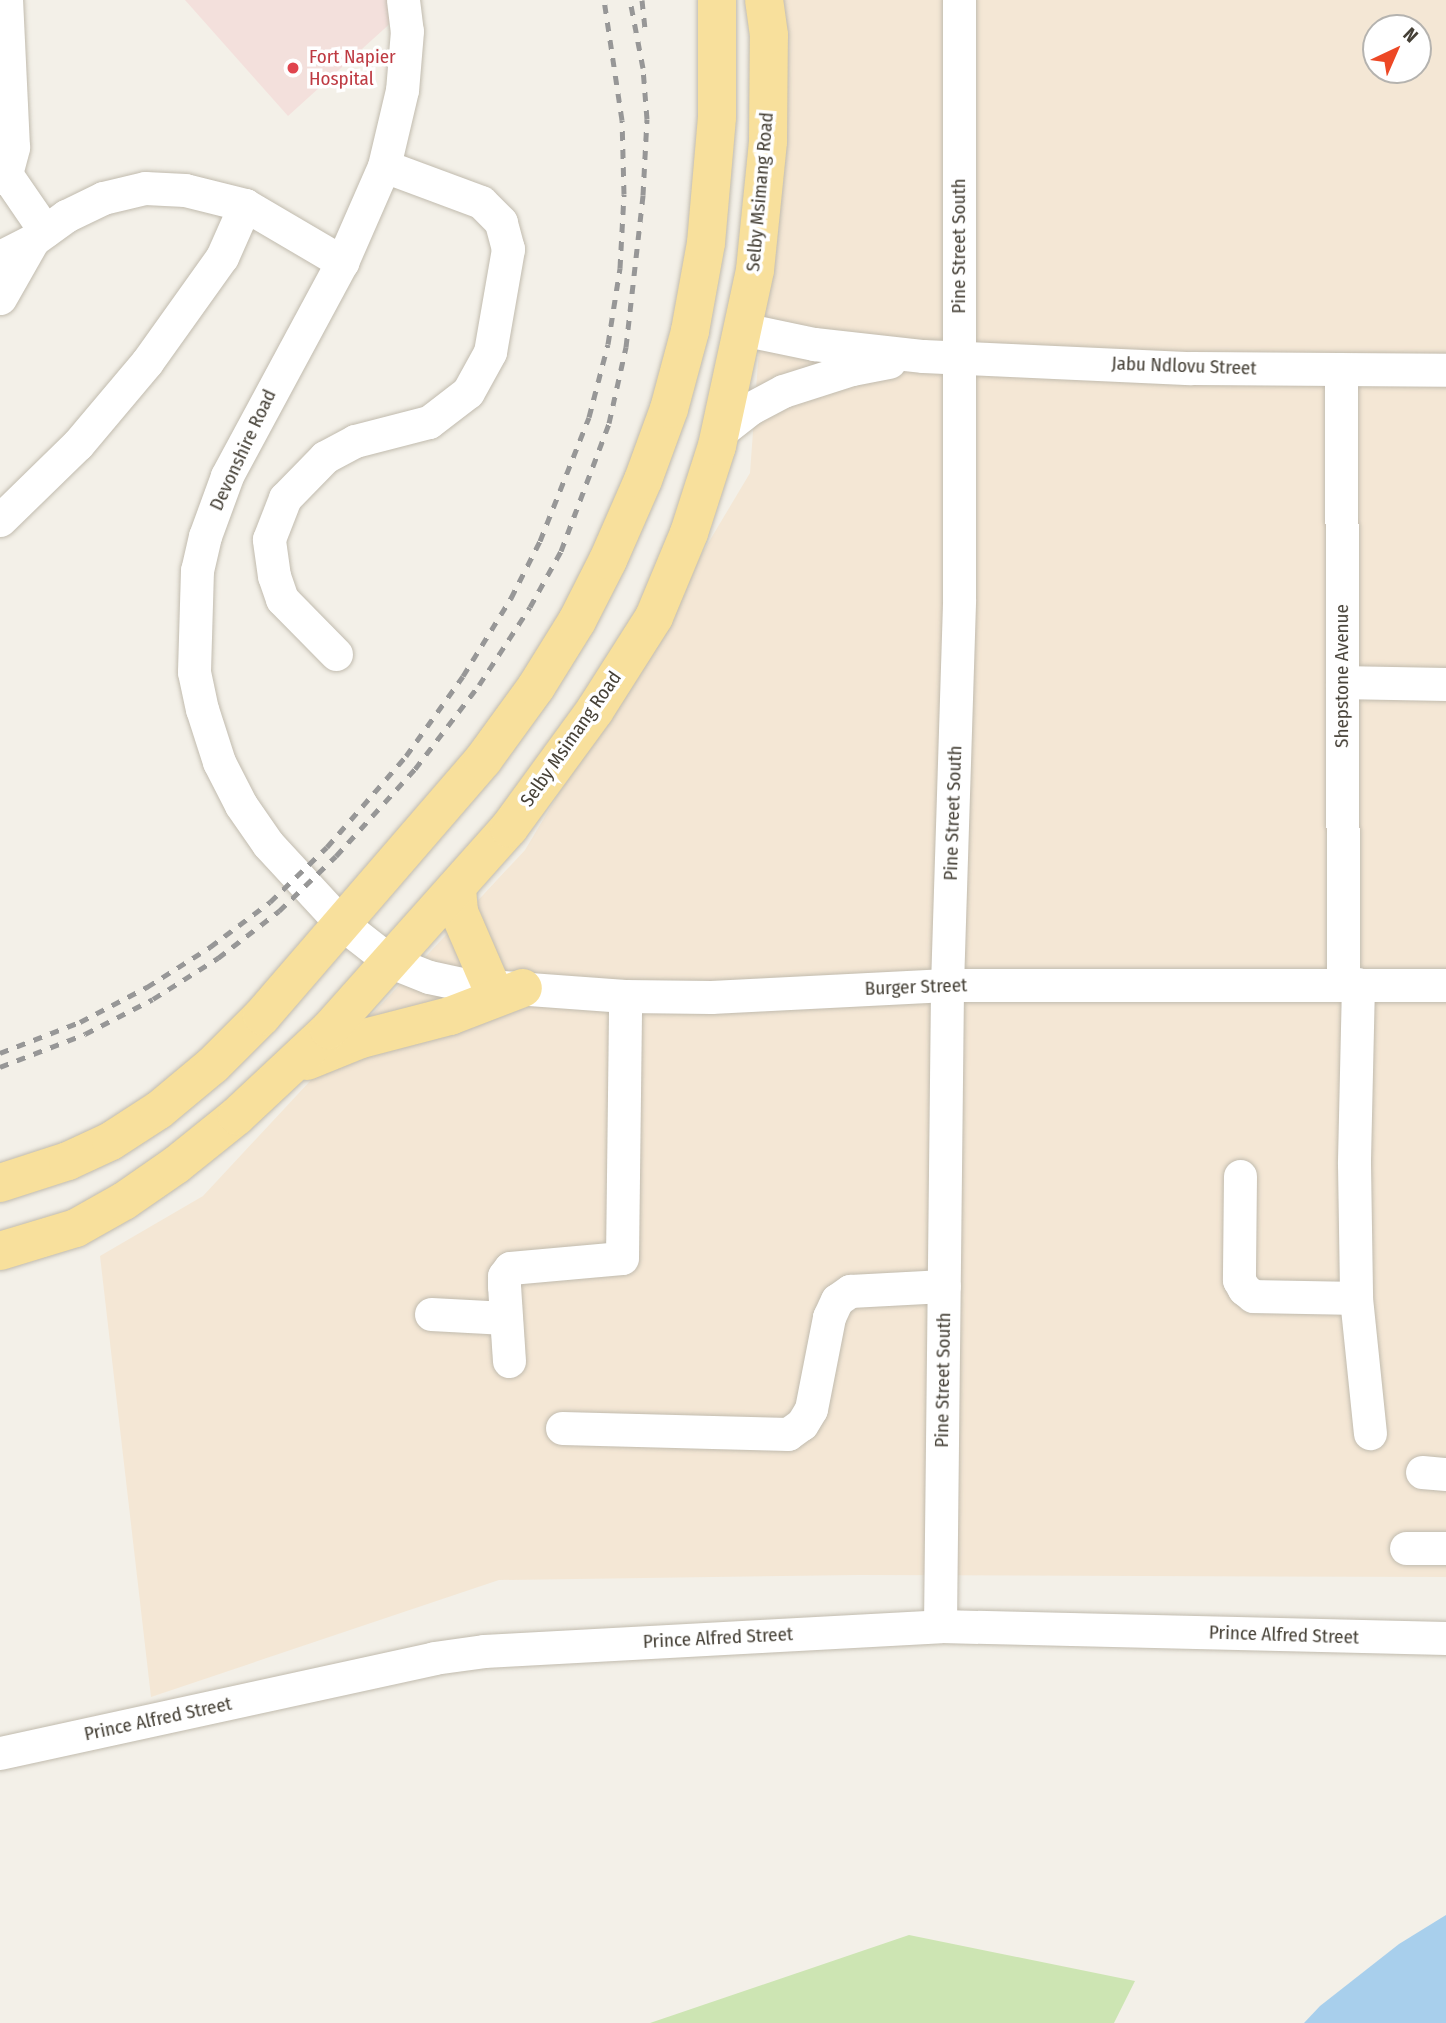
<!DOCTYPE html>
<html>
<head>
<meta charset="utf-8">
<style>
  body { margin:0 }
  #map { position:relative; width:1446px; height:2023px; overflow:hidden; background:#f3f0e8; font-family:"Fira Sans Condensed",sans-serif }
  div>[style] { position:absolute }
  .commercial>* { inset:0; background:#f4e7d5 }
  .medical>* { inset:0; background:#f3e0dc }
  .green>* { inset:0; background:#cde5b3 }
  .water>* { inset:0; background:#a8cfec }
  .roads { filter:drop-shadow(0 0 2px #c1bbae) drop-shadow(0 0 2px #c1bbae) }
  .minor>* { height:33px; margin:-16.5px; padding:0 16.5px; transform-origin:16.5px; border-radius:16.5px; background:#fff }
  .major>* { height:38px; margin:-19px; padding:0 19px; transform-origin:19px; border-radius:19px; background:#f8e09c }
  .rail>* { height:5px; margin-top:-2.5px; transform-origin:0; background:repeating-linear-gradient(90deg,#979797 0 9px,transparent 0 18px) }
  .dots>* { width:19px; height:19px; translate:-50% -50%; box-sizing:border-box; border:4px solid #fff; border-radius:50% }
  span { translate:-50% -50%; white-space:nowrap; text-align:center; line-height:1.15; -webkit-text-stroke:7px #fff; paint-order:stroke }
  .health-label { font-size:19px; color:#be3a42 }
  .left { translate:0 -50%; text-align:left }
  .street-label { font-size:19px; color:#464137 }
  .north { position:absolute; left:1362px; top:14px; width:70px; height:70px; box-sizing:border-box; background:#fff; border:2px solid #b5b3af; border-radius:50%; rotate:44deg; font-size:19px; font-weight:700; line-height:28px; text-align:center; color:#464137 }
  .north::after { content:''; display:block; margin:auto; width:24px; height:32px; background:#ed4825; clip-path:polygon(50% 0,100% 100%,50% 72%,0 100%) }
</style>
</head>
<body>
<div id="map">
  <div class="commercial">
    <i style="clip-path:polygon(evenodd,769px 0,1446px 0,1446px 1577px,859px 1575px,499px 1580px,151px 1697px,100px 1256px,203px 1196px,525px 850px,750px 473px,779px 72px,769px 0,1376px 28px,1418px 28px,1418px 70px,1376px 70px,1376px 28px)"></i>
  </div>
  <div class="medical">
    <i style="clip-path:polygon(185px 0,388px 0,394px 20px,288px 116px)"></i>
  </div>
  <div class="green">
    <i style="clip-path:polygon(909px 1935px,1135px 1981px,1114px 2023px,650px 2023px)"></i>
  </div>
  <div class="water">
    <i style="clip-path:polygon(1446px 1915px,1446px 2023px,1304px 2023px,1320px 2006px,1399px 1944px)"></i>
  </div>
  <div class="roads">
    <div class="minor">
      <i style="left:403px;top:0;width:31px;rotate:83deg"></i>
      <i style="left:407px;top:31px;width:59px;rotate:94.8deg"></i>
      <i style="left:402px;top:90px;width:78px;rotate:103.3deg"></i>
      <i style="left:384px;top:166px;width:105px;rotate:113.6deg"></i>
      <i style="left:342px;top:262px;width:243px;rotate:118.3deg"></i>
      <i style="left:227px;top:476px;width:64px;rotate:110.1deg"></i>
      <i style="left:205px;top:536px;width:35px;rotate:103deg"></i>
      <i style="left:197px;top:570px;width:102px;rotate:91.7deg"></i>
      <i style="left:194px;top:672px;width:38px;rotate:78deg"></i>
      <i style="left:202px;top:709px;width:56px;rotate:72.2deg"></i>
      <i style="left:219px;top:762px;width:48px;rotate:62.9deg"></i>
      <i style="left:241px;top:805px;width:47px;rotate:55.3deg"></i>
      <i style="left:268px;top:844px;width:108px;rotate:47.3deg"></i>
      <i style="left:341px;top:923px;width:63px;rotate:38deg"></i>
      <i style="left:391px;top:962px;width:41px;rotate:21.5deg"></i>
      <i style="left:429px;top:977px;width:33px;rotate:12deg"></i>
      <i style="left:461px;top:984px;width:164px;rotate:4.2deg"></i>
      <i style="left:625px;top:996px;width:86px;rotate:0.7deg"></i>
      <i style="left:711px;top:997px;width:236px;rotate:-2.9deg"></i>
      <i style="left:947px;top:985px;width:499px"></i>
      <i style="left:6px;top:174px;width:69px;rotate:55.6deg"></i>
      <i style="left:0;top:178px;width:7px;rotate:-34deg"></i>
      <i style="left:6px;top:174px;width:28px;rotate:-75deg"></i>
      <i style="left:13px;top:147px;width:147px;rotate:-92.7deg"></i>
      <i style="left:0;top:257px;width:37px;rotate:-27deg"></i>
      <i style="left:33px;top:240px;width:41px;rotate:-36deg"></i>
      <i style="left:66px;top:216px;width:41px;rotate:-25.9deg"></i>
      <i style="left:103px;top:198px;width:43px;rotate:-13.4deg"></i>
      <i style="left:145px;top:188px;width:40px;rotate:2.9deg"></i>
      <i style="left:185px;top:190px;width:62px;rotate:14deg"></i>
      <i style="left:245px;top:205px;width:113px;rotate:30.4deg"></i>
      <i style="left:0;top:298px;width:67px;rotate:-60.4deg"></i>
      <i style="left:742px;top:329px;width:74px;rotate:11.8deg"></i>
      <i style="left:814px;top:344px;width:110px;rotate:6.3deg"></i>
      <i style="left:923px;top:356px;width:268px;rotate:2.6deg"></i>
      <i style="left:1191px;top:368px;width:255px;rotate:0.4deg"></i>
      <i style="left:1341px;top:369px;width:615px;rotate:89.81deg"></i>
      <i style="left:720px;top:432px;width:39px;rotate:-38deg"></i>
      <i style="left:751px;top:408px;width:36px;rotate:-28deg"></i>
      <i style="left:783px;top:391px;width:72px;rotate:-17.7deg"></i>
      <i style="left:852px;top:369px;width:38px;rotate:-11deg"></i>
      <i style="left:0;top:520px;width:109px;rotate:-44.3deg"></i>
      <i style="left:78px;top:444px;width:107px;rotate:-49.9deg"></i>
      <i style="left:147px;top:362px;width:129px;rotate:-54.5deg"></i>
      <i style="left:222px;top:257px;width:57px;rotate:-66.1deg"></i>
      <i style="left:336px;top:654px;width:77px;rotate:-134.5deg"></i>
      <i style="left:282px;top:599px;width:24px;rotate:-109deg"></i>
      <i style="left:274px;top:576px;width:37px;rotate:-98deg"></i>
      <i style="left:269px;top:539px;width:44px;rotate:-68.7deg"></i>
      <i style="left:285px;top:498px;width:57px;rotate:-45.7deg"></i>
      <i style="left:325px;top:457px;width:34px;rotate:-28deg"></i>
      <i style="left:355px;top:441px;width:76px;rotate:-14.4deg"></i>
      <i style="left:429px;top:422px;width:49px;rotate:-37.6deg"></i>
      <i style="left:468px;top:392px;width:46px;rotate:-61.2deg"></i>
      <i style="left:490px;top:352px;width:105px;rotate:-80.1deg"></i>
      <i style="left:508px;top:249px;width:28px;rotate:-105deg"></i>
      <i style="left:501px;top:222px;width:28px;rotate:-135deg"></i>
      <i style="left:481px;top:202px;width:103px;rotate:-159.6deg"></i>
      <i style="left:1342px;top:682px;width:104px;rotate:1.1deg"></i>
      <i style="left:1358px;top:984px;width:180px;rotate:91.3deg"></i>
      <i style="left:1354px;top:1164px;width:134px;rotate:89.1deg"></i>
      <i style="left:1356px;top:1298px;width:136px;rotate:84.1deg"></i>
      <i style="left:1240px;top:1176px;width:104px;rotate:90.6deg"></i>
      <i style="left:1239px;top:1280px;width:10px;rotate:61deg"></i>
      <i style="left:1244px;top:1289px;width:11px;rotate:38deg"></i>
      <i style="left:1253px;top:1296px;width:103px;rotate:1.1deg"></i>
      <i style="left:431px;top:1314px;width:75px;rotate:3.1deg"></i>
      <i style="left:509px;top:1361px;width:75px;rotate:-93.8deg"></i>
      <i style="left:504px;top:1286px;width:10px;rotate:-90deg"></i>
      <i style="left:504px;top:1276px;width:10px;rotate:-53deg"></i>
      <i style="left:510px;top:1268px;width:112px;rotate:-5.1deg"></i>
      <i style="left:622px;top:1258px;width:262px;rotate:-89.3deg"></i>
      <i style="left:562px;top:1428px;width:226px;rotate:1.5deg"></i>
      <i style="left:788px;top:1434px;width:17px;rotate:-36deg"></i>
      <i style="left:802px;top:1424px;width:17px;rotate:-59deg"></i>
      <i style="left:811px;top:1409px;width:94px;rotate:-78.9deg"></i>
      <i style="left:829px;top:1317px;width:19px;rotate:-65deg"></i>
      <i style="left:837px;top:1300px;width:16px;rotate:-35deg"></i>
      <i style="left:850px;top:1291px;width:94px;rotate:-3deg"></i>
      <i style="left:1422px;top:1472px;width:24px;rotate:5deg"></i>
      <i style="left:1406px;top:1548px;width:40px"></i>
      <i style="left:940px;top:1626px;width:641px;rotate:-89.37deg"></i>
      <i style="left:947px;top:985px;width:386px;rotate:-88.2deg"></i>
      <i style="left:959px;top:599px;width:599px;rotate:-90deg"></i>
      <i style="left:0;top:1753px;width:444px;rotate:-12.3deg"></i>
      <i style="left:434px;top:1658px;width:50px;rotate:-8deg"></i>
      <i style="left:484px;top:1651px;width:457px;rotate:-3.1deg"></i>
      <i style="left:940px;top:1626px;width:506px;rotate:1.36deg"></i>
    </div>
    <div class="major">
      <i style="left:457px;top:889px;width:23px;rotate:85deg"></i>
      <i style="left:459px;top:912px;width:81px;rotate:66.6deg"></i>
      <i style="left:307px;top:1061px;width:58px;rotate:-22.2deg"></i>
      <i style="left:361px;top:1039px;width:92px;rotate:-14.5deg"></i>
      <i style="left:450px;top:1016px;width:78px;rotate:-21deg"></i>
      <i style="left:0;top:1183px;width:71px;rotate:-17.9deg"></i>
      <i style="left:68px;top:1161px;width:47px;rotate:-24.9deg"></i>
      <i style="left:111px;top:1141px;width:57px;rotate:-32.9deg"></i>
      <i style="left:159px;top:1110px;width:70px;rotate:-39.8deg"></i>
      <i style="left:213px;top:1065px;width:69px;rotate:-45deg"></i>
      <i style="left:262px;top:1016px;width:338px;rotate:-49.2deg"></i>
      <i style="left:483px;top:760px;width:90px;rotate:-54deg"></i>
      <i style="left:536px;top:687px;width:78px;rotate:-58.2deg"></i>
      <i style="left:577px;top:621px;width:68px;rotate:-63.1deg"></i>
      <i style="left:608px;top:560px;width:87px;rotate:-66.4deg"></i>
      <i style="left:643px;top:480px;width:76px;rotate:-69.9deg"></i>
      <i style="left:669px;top:409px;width:81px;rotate:-74.9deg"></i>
      <i style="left:690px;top:331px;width:89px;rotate:-79.7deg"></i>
      <i style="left:706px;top:243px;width:126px;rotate:-85deg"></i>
      <i style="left:717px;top:117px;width:117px;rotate:-90deg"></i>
      <i style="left:0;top:1251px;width:79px;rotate:-16.8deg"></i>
      <i style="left:76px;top:1228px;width:55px;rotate:-29.4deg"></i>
      <i style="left:124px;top:1201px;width:63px;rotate:-34.7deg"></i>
      <i style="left:176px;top:1165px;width:78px;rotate:-38.8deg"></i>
      <i style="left:237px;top:1116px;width:126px;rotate:-43.1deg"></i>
      <i style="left:329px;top:1030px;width:271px;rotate:-48.3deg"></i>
      <i style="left:509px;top:828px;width:146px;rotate:-53.9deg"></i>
      <i style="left:595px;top:710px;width:110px;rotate:-57.6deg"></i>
      <i style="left:654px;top:617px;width:91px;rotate:-67.4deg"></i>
      <i style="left:689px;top:533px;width:91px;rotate:-72.2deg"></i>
      <i style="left:717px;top:446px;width:180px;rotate:-77.8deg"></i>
      <i style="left:755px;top:270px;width:130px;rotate:-84.2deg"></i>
      <i style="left:768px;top:141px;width:106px;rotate:-89.5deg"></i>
      <i style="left:769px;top:35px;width:35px;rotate:-98deg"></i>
    </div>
  </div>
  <div class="rail">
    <i style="left:642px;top:0;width:28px;rotate:84deg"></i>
    <i style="left:0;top:1053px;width:86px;rotate:-21.2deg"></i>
    <i style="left:80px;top:1022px;width:76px;rotate:-27.6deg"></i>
    <i style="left:147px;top:987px;width:75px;rotate:-32.4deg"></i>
    <i style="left:210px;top:947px;width:75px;rotate:-36.9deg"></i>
    <i style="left:270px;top:902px;width:79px;rotate:-44deg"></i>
    <i style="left:327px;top:847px;width:121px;rotate:-49deg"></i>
    <i style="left:406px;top:756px;width:98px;rotate:-54.5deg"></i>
    <i style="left:463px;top:676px;width:92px;rotate:-58.4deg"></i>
    <i style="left:511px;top:598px;width:64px;rotate:-63deg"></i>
    <i style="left:540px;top:541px;width:133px;rotate:-68.4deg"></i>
    <i style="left:589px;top:417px;width:75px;rotate:-75.4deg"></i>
    <i style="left:608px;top:344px;width:77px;rotate:-81deg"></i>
    <i style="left:620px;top:268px;width:74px;rotate:-86.9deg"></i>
    <i style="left:624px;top:194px;width:74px;rotate:-91.5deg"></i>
    <i style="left:622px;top:120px;width:121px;rotate:-98.5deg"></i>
    <i style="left:0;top:1067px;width:91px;rotate:-21.2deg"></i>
    <i style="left:85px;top:1034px;width:76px;rotate:-27.2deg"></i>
    <i style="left:153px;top:999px;width:77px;rotate:-32.2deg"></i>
    <i style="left:218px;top:958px;width:77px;rotate:-37.6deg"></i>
    <i style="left:279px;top:911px;width:79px;rotate:-44deg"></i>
    <i style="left:336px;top:856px;width:118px;rotate:-47.8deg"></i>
    <i style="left:415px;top:769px;width:106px;rotate:-52.7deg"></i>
    <i style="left:479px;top:685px;width:93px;rotate:-56.8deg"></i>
    <i style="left:530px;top:607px;width:64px;rotate:-61deg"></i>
    <i style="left:561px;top:551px;width:137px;rotate:-69.4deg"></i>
    <i style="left:609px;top:423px;width:78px;rotate:-77.4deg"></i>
    <i style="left:626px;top:347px;width:153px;rotate:-83.6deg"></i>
    <i style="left:643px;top:195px;width:76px;rotate:-87deg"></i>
    <i style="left:647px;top:119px;width:51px;rotate:-94.5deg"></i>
    <i style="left:643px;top:68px;width:69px;rotate:-100.8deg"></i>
  </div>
  <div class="dots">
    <i style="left:293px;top:68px;background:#e0444e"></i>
  </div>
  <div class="health-label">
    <span class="left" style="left:309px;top:68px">Fort Napier<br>Hospital</span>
  </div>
  <div class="street-label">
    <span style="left:760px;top:192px;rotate:-85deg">Selby Msimang Road</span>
    <span style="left:959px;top:246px;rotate:-90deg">Pine Street South</span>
    <span style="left:1184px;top:366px;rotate:2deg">Jabu Ndlovu Street</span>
    <span style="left:243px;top:450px;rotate:-65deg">Devonshire Road</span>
    <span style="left:1342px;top:676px;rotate:-90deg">Shepstone Avenue</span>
    <span style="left:571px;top:739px;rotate:-55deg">Selby Msimang Road</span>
    <span style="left:953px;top:813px;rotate:-88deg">Pine Street South</span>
    <span style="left:916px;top:987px;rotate:-2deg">Burger Street</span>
    <span style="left:943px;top:1380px;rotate:-89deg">Pine Street South</span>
    <span style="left:1284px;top:1635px;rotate:2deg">Prince Alfred Street</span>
    <span style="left:718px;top:1638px;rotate:-3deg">Prince Alfred Street</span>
    <span style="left:158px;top:1719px;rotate:-12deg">Prince Alfred Street</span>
  </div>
  <div class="north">N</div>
</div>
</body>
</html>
